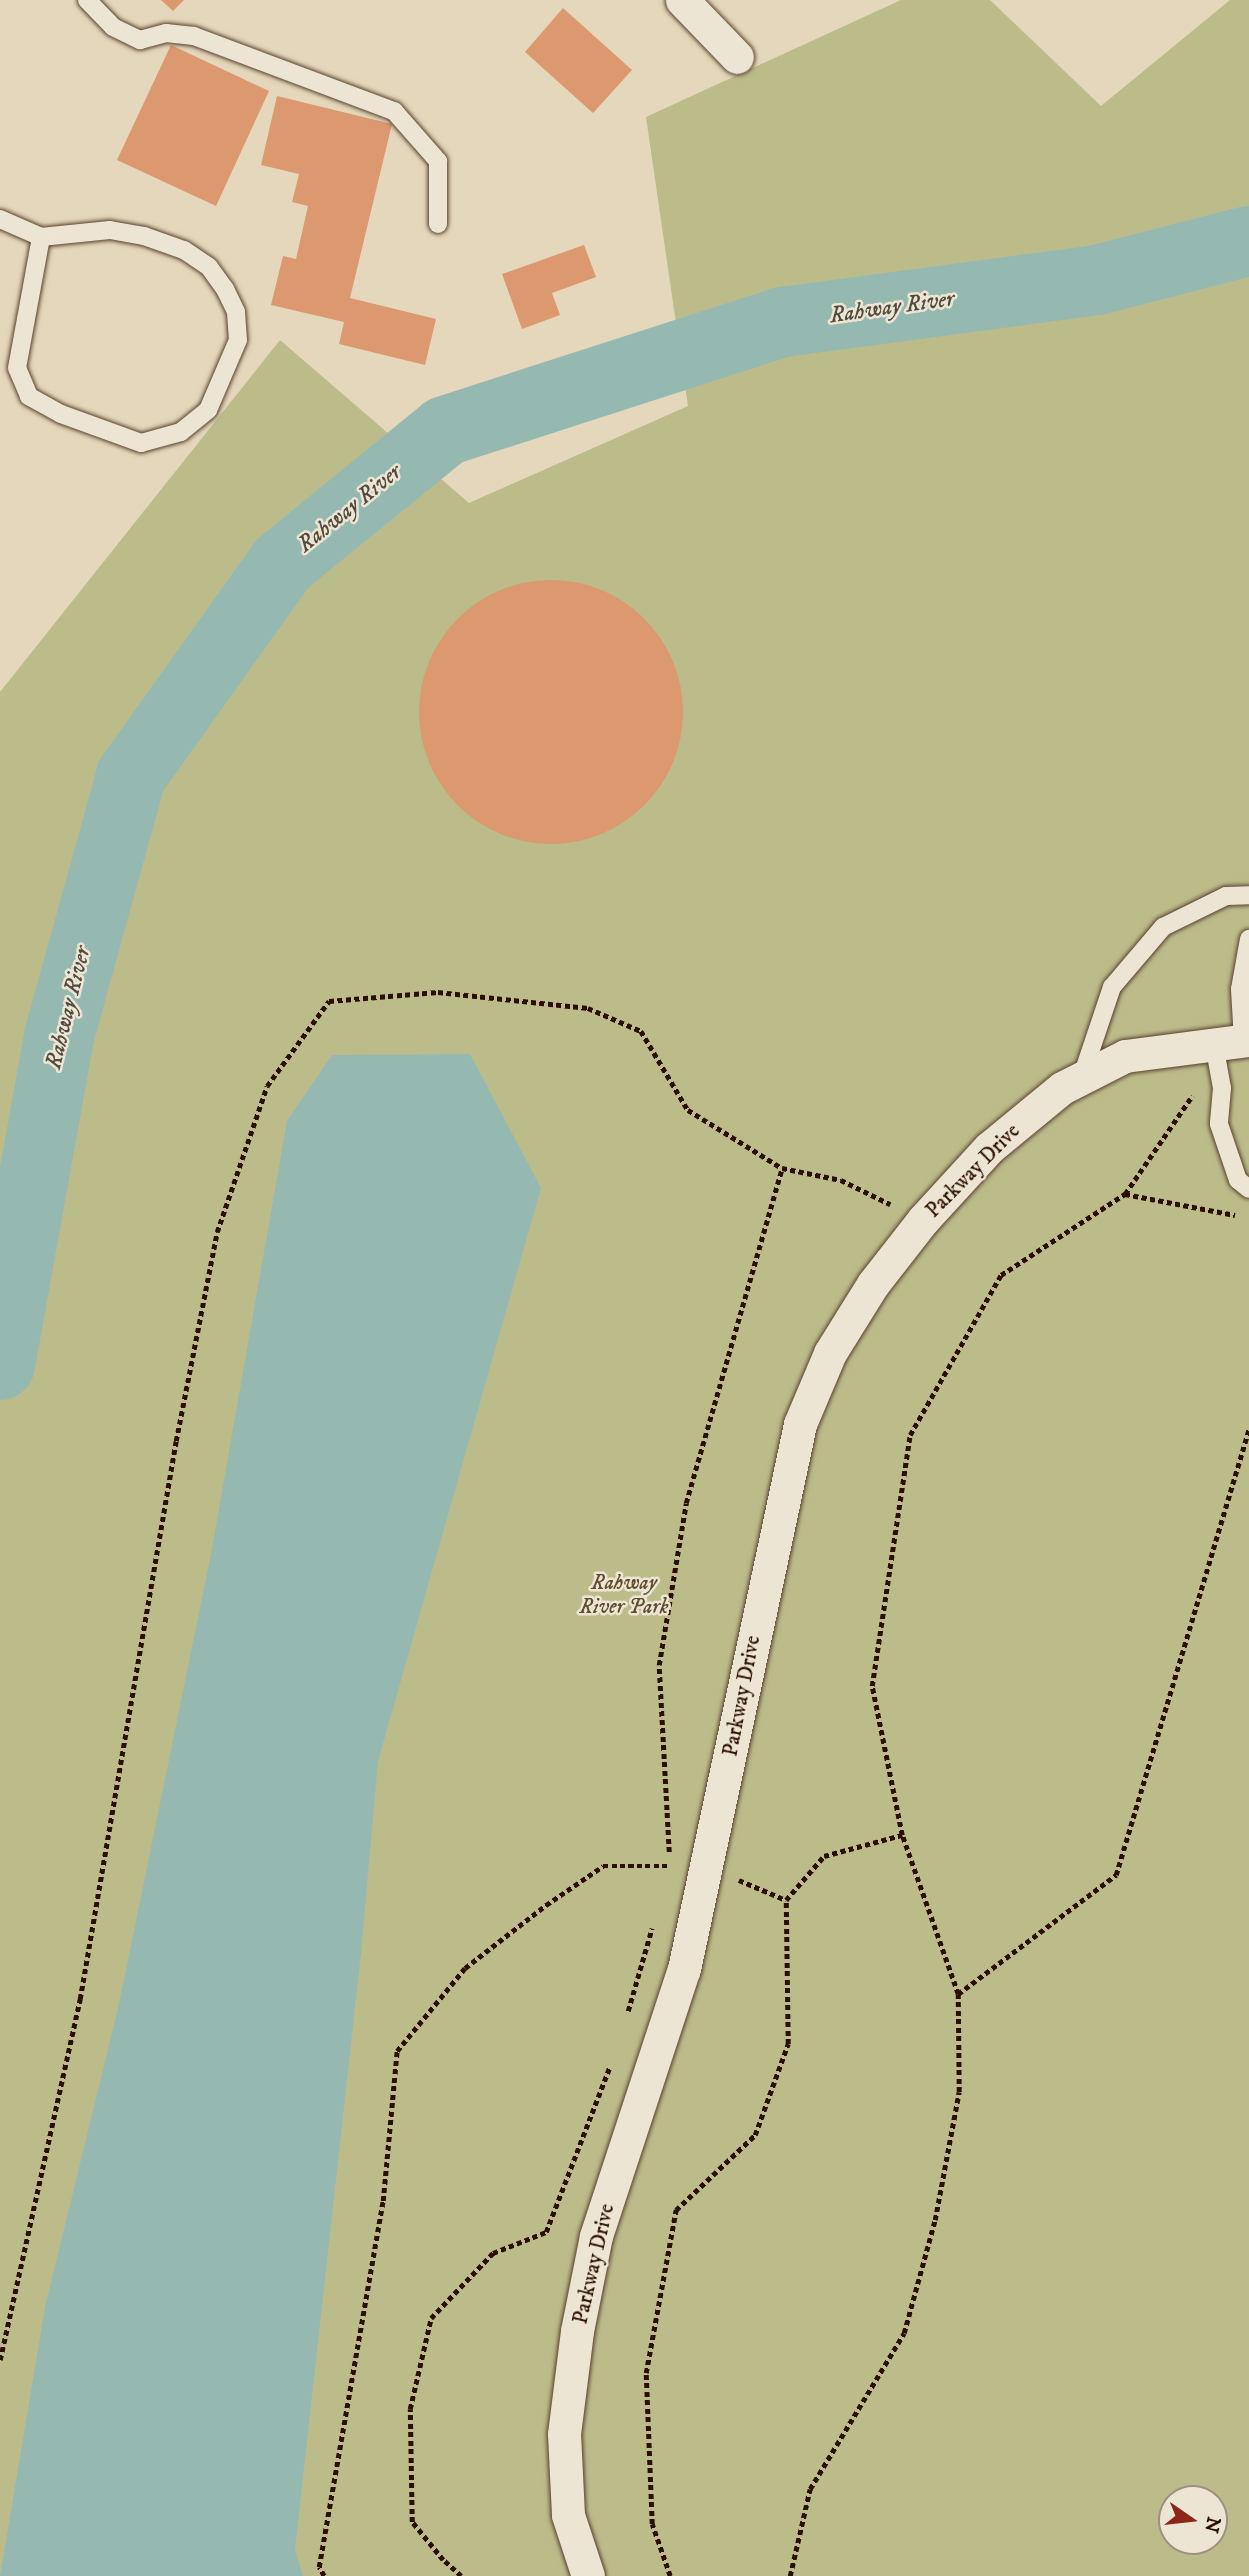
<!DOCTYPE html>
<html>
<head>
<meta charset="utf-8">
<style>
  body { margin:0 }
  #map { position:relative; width:1249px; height:2576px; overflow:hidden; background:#e4d7bb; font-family:"IM FELL DW Pica",serif }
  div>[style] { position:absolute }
  .green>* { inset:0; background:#bcbc8b }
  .water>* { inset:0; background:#95b9b1 }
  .river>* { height:70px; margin:-35px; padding:0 35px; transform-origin:35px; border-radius:35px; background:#95b9b1 }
  .building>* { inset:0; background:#dc986f }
  .round { border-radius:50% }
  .path>* { height:4.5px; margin-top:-2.25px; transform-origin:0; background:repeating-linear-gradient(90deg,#2d0f00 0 5px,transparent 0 8.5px) }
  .roads { filter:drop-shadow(0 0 2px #5b412f) drop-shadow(0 0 2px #5b412f) }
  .service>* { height:18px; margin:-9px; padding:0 9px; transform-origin:9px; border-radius:9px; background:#ede5d3 }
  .minor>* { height:33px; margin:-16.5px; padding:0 16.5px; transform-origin:16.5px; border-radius:16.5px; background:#ede5d3 }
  span { translate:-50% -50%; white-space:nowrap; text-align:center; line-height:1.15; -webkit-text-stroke:5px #ede5d3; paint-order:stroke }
  .street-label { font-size:21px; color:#2d0f00 }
  .park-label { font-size:21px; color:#5f4c31; font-style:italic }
  .water-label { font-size:23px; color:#514a3e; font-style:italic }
  .north { position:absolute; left:1158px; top:2485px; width:70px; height:70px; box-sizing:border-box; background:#ede5d3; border:2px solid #a08f7f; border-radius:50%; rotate:104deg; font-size:19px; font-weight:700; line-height:28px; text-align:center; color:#2d0f00 }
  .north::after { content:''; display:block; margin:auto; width:24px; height:32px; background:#8f2418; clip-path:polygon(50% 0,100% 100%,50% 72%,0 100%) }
</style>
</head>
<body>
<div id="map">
  <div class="green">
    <i style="clip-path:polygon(evenodd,901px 0,990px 0,1101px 106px,1230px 0,1249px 0,1249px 2576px,0 2576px,0 692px,280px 340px,469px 503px,688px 406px,646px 117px,901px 0,1172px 2499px,1214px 2499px,1214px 2541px,1172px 2541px,1172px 2499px)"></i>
  </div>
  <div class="water">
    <i style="clip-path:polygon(470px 1054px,541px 1188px,378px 1761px,361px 1953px,295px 2550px,303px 2576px,0 2576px,45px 2307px,119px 2004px,211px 1554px,287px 1121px,332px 1055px)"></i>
  </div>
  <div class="river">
    <i style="left:0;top:1365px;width:334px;rotate:-79.8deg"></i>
    <i style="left:59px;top:1036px;width:270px;rotate:-74.5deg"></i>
    <i style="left:131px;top:776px;width:260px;rotate:-54.5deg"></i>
    <i style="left:282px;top:564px;width:210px;rotate:-39.2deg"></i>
    <i style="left:445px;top:431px;width:355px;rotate:-17.9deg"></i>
    <i style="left:783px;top:322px;width:317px;rotate:-7.6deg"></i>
    <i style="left:1097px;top:280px;width:157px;rotate:-14.4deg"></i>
  </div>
  <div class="building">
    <i style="clip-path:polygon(161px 0,184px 0,173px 11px)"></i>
    <i style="clip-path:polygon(563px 8px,632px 70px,593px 113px,525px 52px)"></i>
    <i style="clip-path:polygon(171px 45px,269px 91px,216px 206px,117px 160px)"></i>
    <i style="clip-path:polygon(277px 96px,392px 124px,350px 298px,436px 319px,425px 365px,339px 344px,344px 322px,271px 305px,283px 256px,296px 259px,308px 206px,292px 202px,299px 174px,261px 165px)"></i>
    <i style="clip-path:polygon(584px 245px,596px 277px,552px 293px,560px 315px,522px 329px,502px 274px)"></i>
    <i class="round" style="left:419px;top:580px;width:264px;height:264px"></i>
  </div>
  <div class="path">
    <i style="left:1125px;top:1194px;width:119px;rotate:-55.6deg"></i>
    <i style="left:669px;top:1852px;width:187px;rotate:-93.1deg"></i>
    <i style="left:659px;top:1665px;width:164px;rotate:-80.5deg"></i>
    <i style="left:686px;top:1503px;width:348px;rotate:-74deg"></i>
    <i style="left:739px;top:1880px;width:51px;rotate:23.1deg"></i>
    <i style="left:958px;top:1994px;width:198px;rotate:-37deg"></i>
    <i style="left:1116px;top:1875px;width:466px;rotate:-73.4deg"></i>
    <i style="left:628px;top:2011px;width:86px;rotate:-73.9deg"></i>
    <i style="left:0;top:2360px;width:370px;rotate:-77.5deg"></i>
    <i style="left:80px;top:1999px;width:566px;rotate:-80.24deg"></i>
    <i style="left:176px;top:1441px;width:213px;rotate:-78.9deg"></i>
    <i style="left:217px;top:1232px;width:154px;rotate:-71.1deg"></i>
    <i style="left:267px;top:1086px;width:105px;rotate:-53.9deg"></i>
    <i style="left:329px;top:1001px;width:109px;rotate:-4.7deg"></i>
    <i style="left:438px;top:992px;width:151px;rotate:6.1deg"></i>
    <i style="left:588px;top:1008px;width:58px;rotate:23.5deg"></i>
    <i style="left:641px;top:1031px;width:92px;rotate:59.3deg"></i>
    <i style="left:688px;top:1110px;width:110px;rotate:31.7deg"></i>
    <i style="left:782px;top:1168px;width:60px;rotate:11.5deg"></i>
    <i style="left:841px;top:1180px;width:55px;rotate:26.1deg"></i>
    <i style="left:324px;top:2576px;width:10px;rotate:-119deg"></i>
    <i style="left:319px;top:2567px;width:372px;rotate:-80.1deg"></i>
    <i style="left:383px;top:2201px;width:151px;rotate:-84.7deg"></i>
    <i style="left:397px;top:2051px;width:107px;rotate:-50.7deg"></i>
    <i style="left:465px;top:1968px;width:103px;rotate:-37.9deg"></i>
    <i style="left:546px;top:1905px;width:69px;rotate:-34.4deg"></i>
    <i style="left:603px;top:1866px;width:67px"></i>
    <i style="left:461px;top:2576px;width:24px;rotate:-138deg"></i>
    <i style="left:443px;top:2560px;width:49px;rotate:-129.2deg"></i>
    <i style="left:412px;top:2522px;width:113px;rotate:-91deg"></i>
    <i style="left:410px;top:2409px;width:93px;rotate:-77deg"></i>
    <i style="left:431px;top:2318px;width:90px;rotate:-46.4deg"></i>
    <i style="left:493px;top:2253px;width:57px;rotate:-21.6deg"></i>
    <i style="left:546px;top:2232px;width:178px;rotate:-68.9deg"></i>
    <i style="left:670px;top:2576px;width:55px;rotate:-109.1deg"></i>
    <i style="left:652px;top:2524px;width:151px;rotate:-92.3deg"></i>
    <i style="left:646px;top:2373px;width:166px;rotate:-79.6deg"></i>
    <i style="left:676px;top:2210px;width:109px;rotate:-43.5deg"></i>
    <i style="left:755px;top:2135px;width:97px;rotate:-70.1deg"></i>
    <i style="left:788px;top:2044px;width:144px;rotate:-90.8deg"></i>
    <i style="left:786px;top:1900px;width:58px;rotate:-49.2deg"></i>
    <i style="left:824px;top:1856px;width:81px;rotate:-15.1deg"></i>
    <i style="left:790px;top:2576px;width:89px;rotate:-77.1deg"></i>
    <i style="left:810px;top:2489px;width:182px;rotate:-58.9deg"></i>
    <i style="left:904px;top:2333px;width:117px;rotate:-74.7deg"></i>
    <i style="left:935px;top:2220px;width:130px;rotate:-79.4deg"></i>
    <i style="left:959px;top:2092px;width:98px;rotate:-90.6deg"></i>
    <i style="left:958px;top:1994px;width:169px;rotate:-109.4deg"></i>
    <i style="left:902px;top:1835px;width:152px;rotate:-101.4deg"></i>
    <i style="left:872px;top:1686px;width:254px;rotate:-81.4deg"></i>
    <i style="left:910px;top:1435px;width:184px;rotate:-60.4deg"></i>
    <i style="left:1001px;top:1275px;width:148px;rotate:-33.2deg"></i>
    <i style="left:1125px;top:1194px;width:112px;rotate:10.8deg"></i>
  </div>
  <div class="roads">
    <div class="service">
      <i style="left:87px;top:0;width:37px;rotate:46deg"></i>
      <i style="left:113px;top:27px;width:30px;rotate:26deg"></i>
      <i style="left:140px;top:40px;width:27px;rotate:-15deg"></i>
      <i style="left:166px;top:33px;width:28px;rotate:6deg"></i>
      <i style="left:194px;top:36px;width:214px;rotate:20.6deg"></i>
      <i style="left:394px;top:111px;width:67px;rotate:48.7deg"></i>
      <i style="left:438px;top:161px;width:63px;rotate:90deg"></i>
      <i style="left:0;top:219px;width:45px;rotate:23.7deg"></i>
      <i style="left:41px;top:237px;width:69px;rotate:-5.8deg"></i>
      <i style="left:110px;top:230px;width:35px;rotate:10deg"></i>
      <i style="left:144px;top:236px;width:42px;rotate:19.3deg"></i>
      <i style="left:184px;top:250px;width:30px;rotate:34deg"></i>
      <i style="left:209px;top:267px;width:27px;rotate:54deg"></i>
      <i style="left:225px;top:289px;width:25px;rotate:64deg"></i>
      <i style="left:236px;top:312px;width:28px;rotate:86deg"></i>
      <i style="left:238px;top:340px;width:76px;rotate:113.2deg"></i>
      <i style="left:208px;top:410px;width:35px;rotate:141deg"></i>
      <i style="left:181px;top:432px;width:41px;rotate:164.6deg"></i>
      <i style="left:141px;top:443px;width:85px;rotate:-160.1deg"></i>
      <i style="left:61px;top:414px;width:37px;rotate:-151deg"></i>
      <i style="left:29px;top:396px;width:30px;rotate:-113deg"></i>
      <i style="left:17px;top:368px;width:133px;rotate:-79.6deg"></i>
      <i style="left:1243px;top:1040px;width:51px;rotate:-93.4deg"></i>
      <i style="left:1240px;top:989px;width:51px;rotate:-79.8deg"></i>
      <i style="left:1214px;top:1044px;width:45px;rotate:79.7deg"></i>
      <i style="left:1222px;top:1088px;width:36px;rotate:95deg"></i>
      <i style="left:1219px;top:1124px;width:59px;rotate:71.3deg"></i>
      <i style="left:1238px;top:1180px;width:14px;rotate:39deg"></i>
      <i style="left:1082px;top:1076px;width:94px;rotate:-71.4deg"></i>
      <i style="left:1112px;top:987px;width:79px;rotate:-49.6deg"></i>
      <i style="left:1163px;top:927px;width:70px;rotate:-26.2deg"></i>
      <i style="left:1226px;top:896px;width:23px;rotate:-2deg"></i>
    </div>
    <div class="minor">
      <i style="left:682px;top:0;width:79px;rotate:46deg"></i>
      <i style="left:588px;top:2576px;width:64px;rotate:-108.2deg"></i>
      <i style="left:568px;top:2515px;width:81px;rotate:-92.8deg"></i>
      <i style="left:564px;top:2434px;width:104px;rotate:-82.8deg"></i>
      <i style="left:577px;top:2331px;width:97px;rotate:-78.7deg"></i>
      <i style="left:596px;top:2236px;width:281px;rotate:-71.8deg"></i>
      <i style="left:684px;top:1969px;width:557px;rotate:-77.98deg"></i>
      <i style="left:800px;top:1424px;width:77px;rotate:-67.1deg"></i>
      <i style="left:830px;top:1353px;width:81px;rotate:-58.1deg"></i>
      <i style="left:873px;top:1284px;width:81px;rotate:-52deg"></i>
      <i style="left:923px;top:1220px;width:98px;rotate:-47.5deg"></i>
      <i style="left:989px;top:1148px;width:94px;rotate:-39.4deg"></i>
      <i style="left:1062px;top:1088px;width:71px;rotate:-26.9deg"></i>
      <i style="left:1125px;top:1056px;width:125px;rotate:-7.4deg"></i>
    </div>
  </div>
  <div class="street-label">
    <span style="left:973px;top:1171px;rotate:-45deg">Parkway Drive</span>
    <span style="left:742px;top:1696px;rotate:-79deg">Parkway Drive</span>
    <span style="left:594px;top:2264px;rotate:-77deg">Parkway Drive</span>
  </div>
  <div class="park-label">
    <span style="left:624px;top:1595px">Rahway<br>River Park</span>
  </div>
  <div class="water-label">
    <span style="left:892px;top:308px;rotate:-8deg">Rahway River</span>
    <span style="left:350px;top:509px;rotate:-39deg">Rahway River</span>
    <span style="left:69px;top:1008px;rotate:-76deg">Rahway River</span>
  </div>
  <div class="north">N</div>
</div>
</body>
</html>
